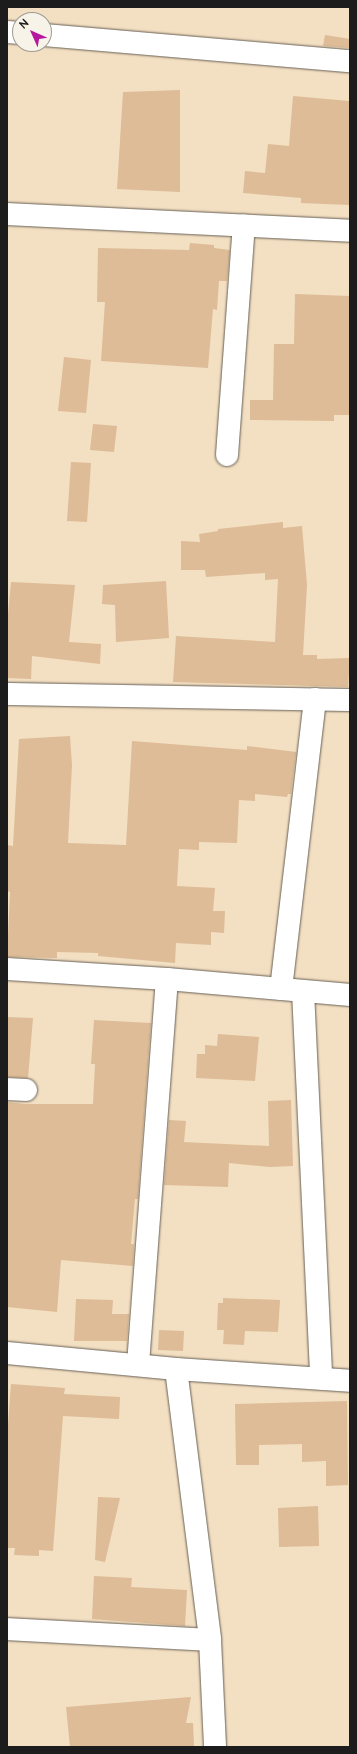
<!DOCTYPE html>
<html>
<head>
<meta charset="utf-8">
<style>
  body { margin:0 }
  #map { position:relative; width:357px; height:1754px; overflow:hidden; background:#f3dfc2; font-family:"Architects Daughter",sans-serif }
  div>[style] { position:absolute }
  .building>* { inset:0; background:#ddbc97 }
  .roads { filter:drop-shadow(0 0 1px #676056) drop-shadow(0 0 1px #676056) }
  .minor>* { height:22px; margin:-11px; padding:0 11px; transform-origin:11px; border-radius:11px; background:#fff }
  span { translate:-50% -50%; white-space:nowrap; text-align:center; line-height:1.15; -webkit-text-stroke:3px #f7f3e8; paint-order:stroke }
  .frame { position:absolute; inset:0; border:8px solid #1c1c1c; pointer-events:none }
  .north { position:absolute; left:12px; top:12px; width:40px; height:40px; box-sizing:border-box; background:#f7f3e8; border:1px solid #9f9d96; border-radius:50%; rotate:315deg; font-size:11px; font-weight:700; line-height:16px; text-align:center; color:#1c1c1c }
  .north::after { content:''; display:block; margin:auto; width:14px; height:18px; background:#b5179e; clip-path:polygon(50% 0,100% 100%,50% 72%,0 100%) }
</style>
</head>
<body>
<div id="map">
  <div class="building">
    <i style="clip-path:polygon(325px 35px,350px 39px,350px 48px,323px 46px)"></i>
    <i style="clip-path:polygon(180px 90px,180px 192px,117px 189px,123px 92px)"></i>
    <i style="clip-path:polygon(293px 96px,349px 101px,350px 205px,301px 203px,301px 198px,243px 193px,245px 171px,265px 173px,268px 144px,289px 146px)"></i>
    <i style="clip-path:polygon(190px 243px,214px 245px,214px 248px,230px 250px,227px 281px,219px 281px,217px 310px,213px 309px,208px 368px,101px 361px,105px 302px,97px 302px,98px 248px,189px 250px)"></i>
    <i style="clip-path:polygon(295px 294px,350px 296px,350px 415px,334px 415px,334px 421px,250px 420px,250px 400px,273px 400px,274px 344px,294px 344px)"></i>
    <i style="clip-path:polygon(64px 357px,91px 360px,86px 413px,58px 411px)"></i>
    <i style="clip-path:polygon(93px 424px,117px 426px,114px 452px,90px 450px)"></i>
    <i style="clip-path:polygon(71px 462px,91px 463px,87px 522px,67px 521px)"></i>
    <i style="clip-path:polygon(283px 522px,283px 528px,302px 526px,307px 585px,303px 655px,317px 655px,317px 659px,350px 658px,348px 687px,173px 682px,176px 636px,275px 642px,278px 579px,265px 580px,265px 573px,206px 577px,205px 570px,181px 570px,181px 541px,200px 542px,199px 534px,218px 531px,218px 529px)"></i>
    <i style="clip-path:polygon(166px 581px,169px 638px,116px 642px,115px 605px,102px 604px,103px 585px)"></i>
    <i style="clip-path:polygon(11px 582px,75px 585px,69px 642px,101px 644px,100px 664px,32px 656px,31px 679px,7px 678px,7px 625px)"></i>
    <i style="clip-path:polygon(70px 736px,72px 765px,68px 843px,126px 845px,132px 741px,247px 750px,247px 746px,296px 752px,291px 794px,288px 794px,287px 797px,255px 794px,255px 801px,239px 800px,237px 843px,199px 842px,199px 850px,179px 849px,177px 886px,215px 888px,213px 911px,225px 911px,224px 933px,211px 932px,211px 945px,176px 943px,175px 963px,98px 956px,98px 953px,57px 952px,57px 958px,7px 957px,10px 892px,7px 891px,7px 845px,13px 846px,19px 739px)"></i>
    <i style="clip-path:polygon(7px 1017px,33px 1018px,28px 1078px,7px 1077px)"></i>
    <i style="clip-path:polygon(94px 1020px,151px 1023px,138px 1199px,135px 1199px,131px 1244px,134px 1244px,133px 1266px,61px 1260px,57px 1312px,7px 1307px,7px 1102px,25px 1104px,93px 1104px,95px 1064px,91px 1064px)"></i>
    <i style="clip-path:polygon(218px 1034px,259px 1037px,255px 1081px,196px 1078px,197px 1054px,205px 1054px,205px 1045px,217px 1046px)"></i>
    <i style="clip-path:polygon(291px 1100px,293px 1166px,270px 1167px,229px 1163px,228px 1187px,164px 1185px,169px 1120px,186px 1121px,184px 1142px,269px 1146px,268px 1101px)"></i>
    <i style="clip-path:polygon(223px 1298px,280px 1300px,278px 1332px,245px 1331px,244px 1345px,223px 1344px,224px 1330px,217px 1330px,218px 1303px,223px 1303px)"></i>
    <i style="clip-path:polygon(76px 1299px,113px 1300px,112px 1314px,129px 1314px,127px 1341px,74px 1341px)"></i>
    <i style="clip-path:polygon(159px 1330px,184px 1331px,183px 1351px,158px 1350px)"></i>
    <i style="clip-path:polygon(11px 1384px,65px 1388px,64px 1394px,120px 1397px,119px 1419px,63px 1416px,53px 1551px,39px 1550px,39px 1556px,14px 1555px,15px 1548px,7px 1548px,7px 1439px)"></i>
    <i style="clip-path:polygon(347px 1401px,348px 1485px,326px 1486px,326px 1461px,302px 1462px,302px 1444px,259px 1445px,259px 1465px,236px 1465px,235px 1404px)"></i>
    <i style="clip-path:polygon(98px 1497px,120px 1498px,105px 1562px,95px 1560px)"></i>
    <i style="clip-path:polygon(318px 1506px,319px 1546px,279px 1547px,278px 1508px)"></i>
    <i style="clip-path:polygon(94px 1576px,132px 1578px,131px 1587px,187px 1590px,185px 1626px,92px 1619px)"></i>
    <i style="clip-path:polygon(191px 1697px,186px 1723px,193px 1723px,194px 1746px,70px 1747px,66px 1707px)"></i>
  </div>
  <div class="roads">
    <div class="minor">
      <i style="left:7px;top:32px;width:13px;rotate:4deg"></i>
      <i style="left:44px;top:35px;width:307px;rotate:4.9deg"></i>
      <i style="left:7px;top:214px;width:343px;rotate:2.8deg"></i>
      <i style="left:227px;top:455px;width:230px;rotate:-85.8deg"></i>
      <i style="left:7px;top:694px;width:343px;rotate:1deg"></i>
      <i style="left:7px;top:969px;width:160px;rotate:3.6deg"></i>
      <i style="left:167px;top:979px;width:184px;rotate:5deg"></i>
      <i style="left:281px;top:989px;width:292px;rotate:-83.3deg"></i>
      <i style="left:303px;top:991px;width:388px;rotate:87.3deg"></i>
      <i style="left:7px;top:1089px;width:19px;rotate:3deg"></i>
      <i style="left:7px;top:1353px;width:170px;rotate:5.4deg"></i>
      <i style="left:176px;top:1369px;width:174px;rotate:3.9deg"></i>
      <i style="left:138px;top:1364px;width:386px;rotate:-85.7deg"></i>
      <i style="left:176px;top:1369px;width:273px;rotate:82.8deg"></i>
      <i style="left:210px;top:1640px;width:107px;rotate:87.3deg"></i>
      <i style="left:7px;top:1629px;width:203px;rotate:3.1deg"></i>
    </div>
  </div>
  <div class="frame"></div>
  <div class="north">N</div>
</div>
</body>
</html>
